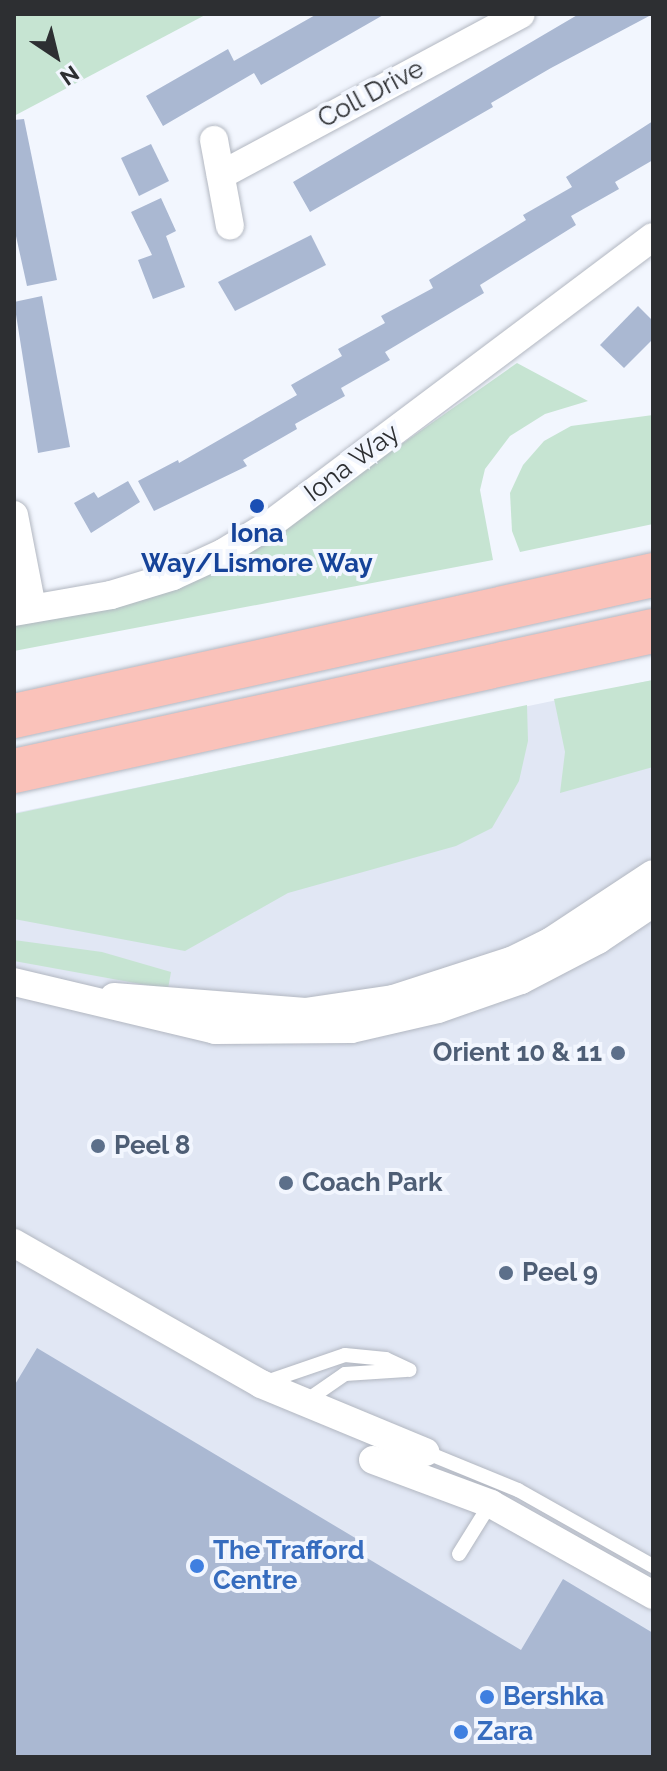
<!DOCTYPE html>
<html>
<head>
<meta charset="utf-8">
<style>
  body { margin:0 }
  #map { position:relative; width:667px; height:1771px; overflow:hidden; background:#f2f6fe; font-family:Raleway,sans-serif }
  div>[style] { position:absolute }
  .built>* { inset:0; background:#e1e7f4 }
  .green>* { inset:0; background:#c6e4d2 }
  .building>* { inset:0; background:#aab8d2 }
  .roads { filter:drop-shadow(0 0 2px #b2b7c1) drop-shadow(0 0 2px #b2b7c1) }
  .lane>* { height:14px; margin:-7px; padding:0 7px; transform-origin:7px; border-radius:7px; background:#fff }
  .street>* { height:28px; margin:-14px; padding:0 14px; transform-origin:14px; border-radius:14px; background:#fff }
  .highway>* { height:44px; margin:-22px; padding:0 22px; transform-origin:22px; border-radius:22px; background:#fac2ba }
  .dots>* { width:22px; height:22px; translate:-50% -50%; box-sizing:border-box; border:4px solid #f2f6fe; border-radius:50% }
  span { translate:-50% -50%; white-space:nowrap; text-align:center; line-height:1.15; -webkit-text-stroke:8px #f2f6fe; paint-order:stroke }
  .street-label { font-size:26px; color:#2d2f32 }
  .transit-label { font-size:26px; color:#164399; font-weight:700 }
  .service-label { font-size:26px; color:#4e5e75; font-weight:700 }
  .right { translate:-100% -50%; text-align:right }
  .left { translate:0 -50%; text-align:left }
  .shop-label { font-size:26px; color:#366cbe; font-weight:700 }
  .frame { position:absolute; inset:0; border:16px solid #2d2f32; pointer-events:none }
  .north { position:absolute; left:16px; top:16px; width:80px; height:80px; -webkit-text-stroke:6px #f2f6fe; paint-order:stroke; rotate:145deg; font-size:22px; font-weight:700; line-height:32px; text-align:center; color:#2d2f32 }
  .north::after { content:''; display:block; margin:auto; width:28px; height:36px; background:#2d2f32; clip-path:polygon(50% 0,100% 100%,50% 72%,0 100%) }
</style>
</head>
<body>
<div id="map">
  <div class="built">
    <i style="clip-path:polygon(653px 680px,653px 1757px,14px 1757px,14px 813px)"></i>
  </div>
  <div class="green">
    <i style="clip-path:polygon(14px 14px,207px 14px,14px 116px)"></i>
    <i style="clip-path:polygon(517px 363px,588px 401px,545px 414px,510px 436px,485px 469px,480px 490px,493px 560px,14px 651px,14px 620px,295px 519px)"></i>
    <i style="clip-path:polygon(653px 415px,653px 524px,520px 552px,512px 531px,510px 493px,523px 465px,544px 441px,571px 426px)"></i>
    <i style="clip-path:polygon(653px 680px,653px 767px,560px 793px,565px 752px,554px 699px)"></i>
    <i style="clip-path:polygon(527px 705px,528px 741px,519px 781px,492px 828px,456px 846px,288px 893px,185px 951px,14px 919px,14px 814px)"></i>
    <i style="clip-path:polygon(14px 940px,102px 952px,171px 972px,168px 989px,14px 961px)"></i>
  </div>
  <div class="building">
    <i style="clip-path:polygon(317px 14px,385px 14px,261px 85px,254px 73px,163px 126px,146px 96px,228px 49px,234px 61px)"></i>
    <i style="clip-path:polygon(579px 14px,653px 14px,551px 68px,491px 103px,493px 107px,310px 212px,293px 182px)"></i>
    <i style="clip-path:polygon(24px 119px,57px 280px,27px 286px,14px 227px,14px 120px)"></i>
    <i style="clip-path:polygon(653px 121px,653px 160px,615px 182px,619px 189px,571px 216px,576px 225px,480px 285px,484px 293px,385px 352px,390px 360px,341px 388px,345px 396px,295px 424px,297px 429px,243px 460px,247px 466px,154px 511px,138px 481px,178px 460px,179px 463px,297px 395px,291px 385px,342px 356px,338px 349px,385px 323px,381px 316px,433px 288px,429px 280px,526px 220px,523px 215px,572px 187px,566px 177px)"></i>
    <i style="clip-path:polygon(151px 144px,169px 181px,139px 196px,121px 158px)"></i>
    <i style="clip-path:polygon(161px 198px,176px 231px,166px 236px,185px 287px,153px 299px,138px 260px,152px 255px,131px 212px)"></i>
    <i style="clip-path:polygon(311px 235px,326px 265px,235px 311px,218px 282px)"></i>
    <i style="clip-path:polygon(42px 296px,70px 447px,38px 453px,14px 302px)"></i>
    <i style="clip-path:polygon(638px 306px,653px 321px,653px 339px,624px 368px,600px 345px)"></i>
    <i style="clip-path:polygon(128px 481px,140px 502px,91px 533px,74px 503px,94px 492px,98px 498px)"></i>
    <i style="clip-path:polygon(37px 1348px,362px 1542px,357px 1552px,521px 1650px,563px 1579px,653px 1633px,653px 1757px,14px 1757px,14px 1386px)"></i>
  </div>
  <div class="roads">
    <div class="lane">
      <i style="left:266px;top:1382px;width:83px;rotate:-18.9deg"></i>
      <i style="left:345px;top:1355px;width:41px;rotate:5.6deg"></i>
      <i style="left:386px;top:1359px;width:26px;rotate:25deg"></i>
      <i style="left:303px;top:1403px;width:51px;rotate:-34.6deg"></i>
      <i style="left:345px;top:1374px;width:61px;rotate:-3.8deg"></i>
      <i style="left:425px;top:1452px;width:100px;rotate:22.2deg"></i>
      <i style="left:518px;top:1490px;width:155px;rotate:29.4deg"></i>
      <i style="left:459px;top:1554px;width:62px;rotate:-58.1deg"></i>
    </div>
    <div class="street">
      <i style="left:214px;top:140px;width:87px;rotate:79.5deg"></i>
      <i style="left:221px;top:175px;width:340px;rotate:-28.2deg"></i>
      <i style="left:14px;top:515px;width:95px;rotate:79deg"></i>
      <i style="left:14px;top:612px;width:98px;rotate:-9.9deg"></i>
      <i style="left:111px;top:595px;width:65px;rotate:-17deg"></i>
      <i style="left:173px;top:576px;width:55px;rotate:-24.7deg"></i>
      <i style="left:223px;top:553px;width:57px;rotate:-31.5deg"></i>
      <i style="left:272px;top:523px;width:476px;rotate:-36.9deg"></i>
      <i style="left:14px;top:982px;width:207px;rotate:13.4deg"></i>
      <i style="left:215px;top:1030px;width:136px;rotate:-0.4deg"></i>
      <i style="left:351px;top:1029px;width:89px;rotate:-12.9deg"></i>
      <i style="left:438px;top:1009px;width:88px;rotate:-19.3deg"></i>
      <i style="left:521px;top:980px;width:87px;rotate:-27.5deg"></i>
      <i style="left:598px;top:940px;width:66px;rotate:-33.9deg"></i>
      <i style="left:114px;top:997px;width:192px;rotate:4.5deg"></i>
      <i style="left:305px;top:1012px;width:89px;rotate:-8.4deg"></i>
      <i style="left:393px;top:999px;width:124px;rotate:-17.9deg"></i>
      <i style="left:511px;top:961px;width:43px;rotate:-26deg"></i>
      <i style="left:550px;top:942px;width:123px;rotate:-33.4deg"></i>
      <i style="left:14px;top:1243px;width:284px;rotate:29.7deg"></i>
      <i style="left:261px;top:1384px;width:178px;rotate:22.5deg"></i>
      <i style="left:373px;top:1460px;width:126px;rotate:20.4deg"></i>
      <i style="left:491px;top:1504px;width:186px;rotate:29.3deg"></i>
    </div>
    <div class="highway">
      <i style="left:14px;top:716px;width:654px;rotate:-12.44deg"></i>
      <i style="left:14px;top:771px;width:654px;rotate:-12.36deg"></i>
    </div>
  </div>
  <div class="dots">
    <i style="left:257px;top:506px;background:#1a4fb4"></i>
    <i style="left:618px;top:1053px;background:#5c6f8a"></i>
    <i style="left:98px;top:1146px;background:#5c6f8a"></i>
    <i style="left:286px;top:1183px;background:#5c6f8a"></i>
    <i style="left:506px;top:1273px;background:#5c6f8a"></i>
    <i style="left:197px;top:1566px;background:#3f7fe0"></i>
    <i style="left:487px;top:1697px;background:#3f7fe0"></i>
    <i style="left:461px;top:1732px;background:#3f7fe0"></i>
  </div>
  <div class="street-label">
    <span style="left:371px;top:94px;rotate:-28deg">Coll Drive</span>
    <span style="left:352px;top:463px;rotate:-37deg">Iona Way</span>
  </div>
  <div class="transit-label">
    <span style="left:257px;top:549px">Iona<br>Way/Lismore Way</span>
  </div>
  <div class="service-label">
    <span class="right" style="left:602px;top:1053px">Orient 10 &amp; 11</span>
    <span class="left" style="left:114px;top:1146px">Peel 8</span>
    <span class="left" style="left:302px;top:1183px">Coach Park</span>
    <span class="left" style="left:522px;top:1273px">Peel 9</span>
  </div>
  <div class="shop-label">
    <span class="left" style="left:213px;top:1566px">The Trafford<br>Centre</span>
    <span class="left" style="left:503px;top:1697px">Bershka</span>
    <span class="left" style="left:477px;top:1732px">Zara</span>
  </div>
  <div class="frame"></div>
  <div class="north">N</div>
</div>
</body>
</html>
